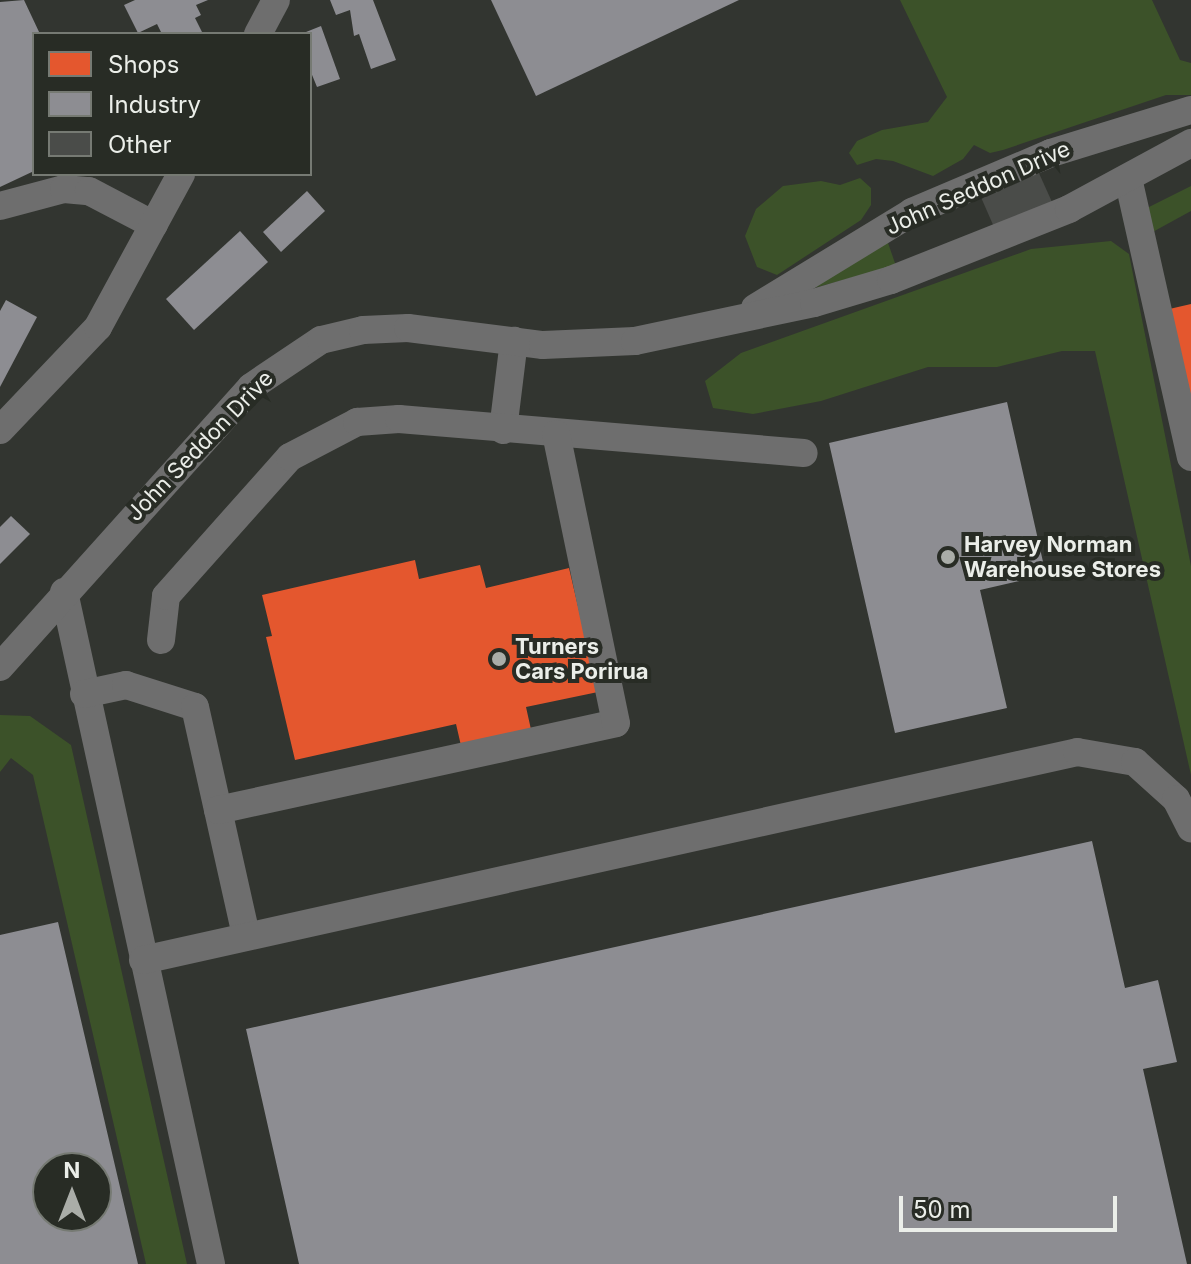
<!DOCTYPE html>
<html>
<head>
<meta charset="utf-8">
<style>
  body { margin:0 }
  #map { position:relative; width:1191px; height:1264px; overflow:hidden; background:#323530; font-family:Inter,sans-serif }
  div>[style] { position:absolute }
  .green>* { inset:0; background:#3c5229 }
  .shops>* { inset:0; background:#e4572e }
  .industry>* { inset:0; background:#8d8d92 }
  .building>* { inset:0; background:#4a4c49 }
  .minor>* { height:28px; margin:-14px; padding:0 14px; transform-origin:14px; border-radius:14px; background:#6e6e6e }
  .dots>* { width:22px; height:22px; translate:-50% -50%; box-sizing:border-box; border:4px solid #282c25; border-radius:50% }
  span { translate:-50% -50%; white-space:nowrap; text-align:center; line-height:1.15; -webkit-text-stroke:8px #282c25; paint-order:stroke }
  .street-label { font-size:22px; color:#ebeee9 }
  .poi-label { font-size:22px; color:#ebeee9; font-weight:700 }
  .left { translate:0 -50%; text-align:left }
  .legend { position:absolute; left:32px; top:32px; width:280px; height:144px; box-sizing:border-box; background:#282c25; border:2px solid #767a73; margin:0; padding:10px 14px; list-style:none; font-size:24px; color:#ebeee9 }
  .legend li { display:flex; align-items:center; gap:16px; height:40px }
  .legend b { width:40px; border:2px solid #767a73 }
  .north { position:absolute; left:32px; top:1152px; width:80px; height:80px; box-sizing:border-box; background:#282c25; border:2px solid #767a73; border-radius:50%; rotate:0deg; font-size:22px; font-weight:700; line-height:32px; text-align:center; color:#ebeee9 }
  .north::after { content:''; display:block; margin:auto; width:28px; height:36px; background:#aaada8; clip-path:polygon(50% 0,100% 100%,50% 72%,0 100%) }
  .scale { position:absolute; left:899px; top:1196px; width:218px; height:36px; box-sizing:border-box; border:4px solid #ebeee9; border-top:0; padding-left:10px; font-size:24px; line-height:28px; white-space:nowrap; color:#ebeee9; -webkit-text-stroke:6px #282c25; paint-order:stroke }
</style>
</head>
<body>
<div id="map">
  <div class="green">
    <i style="clip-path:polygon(900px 0,1152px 0,1180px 60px,1191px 63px,1191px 95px,1166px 95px,1003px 150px,990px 153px,974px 145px,963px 159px,933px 176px,893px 161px,876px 159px,857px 165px,849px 153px,857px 141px,882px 130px,928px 122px,947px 97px)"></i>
    <i style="clip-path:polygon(860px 178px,871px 188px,871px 205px,861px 220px,777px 275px,757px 267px,745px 236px,756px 209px,783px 186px,821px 181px,840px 185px)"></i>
    <i style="clip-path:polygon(1191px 186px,1191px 211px,1149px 234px,1147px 208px)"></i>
    <i style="clip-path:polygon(887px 240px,896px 266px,806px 290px)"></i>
    <i style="clip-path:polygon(1111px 241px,1129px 254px,1191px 566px,1191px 775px,1095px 351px,1062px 351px,997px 367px,928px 367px,821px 401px,753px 414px,713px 408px,705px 381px,741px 353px,1031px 249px)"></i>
    <i style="clip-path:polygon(0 715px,30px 716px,71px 745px,187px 1264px,146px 1264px,33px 775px,11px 758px,0 772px)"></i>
  </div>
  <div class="shops">
    <i style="clip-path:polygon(1191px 304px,1191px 421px,1165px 310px)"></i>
    <i style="clip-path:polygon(415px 560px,419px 579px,480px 565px,486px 588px,569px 568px,598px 692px,526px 707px,532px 734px,462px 750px,456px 724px,295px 760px,266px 637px,272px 636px,262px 595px)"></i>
  </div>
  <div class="industry">
    <i style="clip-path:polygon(24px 0,40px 34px,34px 34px,34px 171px,0 187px,0 2px)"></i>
    <i style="clip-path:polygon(135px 0,208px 0,196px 5px,201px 15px,195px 18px,203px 34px,162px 34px,157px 24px,138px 33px,124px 5px)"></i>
    <i style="clip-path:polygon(330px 0,373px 0,396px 60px,371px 69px,359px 34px,354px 36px,350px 10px,336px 15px)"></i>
    <i style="clip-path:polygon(491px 0,739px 0,536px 96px)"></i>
    <i style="clip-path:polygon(321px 26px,340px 79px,317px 87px,310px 70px,310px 34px,301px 34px)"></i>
    <i style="clip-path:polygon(307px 191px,325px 211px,281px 252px,263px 232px)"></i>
    <i style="clip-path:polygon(240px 231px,268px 262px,194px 330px,166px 299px)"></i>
    <i style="clip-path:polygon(6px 300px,37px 317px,0 387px,0 311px)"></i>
    <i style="clip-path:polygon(1007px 402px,1046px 575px,980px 590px,1007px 708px,895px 733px,829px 443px)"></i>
    <i style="clip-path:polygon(11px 516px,30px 534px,0 564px,0 527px)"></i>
    <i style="clip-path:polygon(1092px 841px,1125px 988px,1158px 980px,1177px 1062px,1143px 1069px,1187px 1264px,299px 1264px,246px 1029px)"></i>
    <i style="clip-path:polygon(evenodd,58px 922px,138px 1264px,0 1264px,0 935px,58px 922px,48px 1168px,96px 1168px,96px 1216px,48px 1216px,48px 1168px)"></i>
  </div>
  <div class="building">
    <i style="clip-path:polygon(1038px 171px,1052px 202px,994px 227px,980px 195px)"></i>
  </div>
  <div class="minor">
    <i style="left:258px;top:34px;width:38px;rotate:-62deg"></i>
    <i style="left:1128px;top:178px;width:286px;rotate:77.3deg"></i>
    <i style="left:0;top:206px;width:66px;rotate:-14.9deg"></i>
    <i style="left:64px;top:189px;width:25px;rotate:5deg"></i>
    <i style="left:89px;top:191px;width:73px;rotate:27.6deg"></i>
    <i style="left:755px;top:308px;width:184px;rotate:-31.4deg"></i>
    <i style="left:912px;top:212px;width:151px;rotate:-23deg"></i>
    <i style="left:1051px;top:153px;width:146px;rotate:-17.1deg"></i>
    <i style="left:0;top:430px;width:142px;rotate:-46.4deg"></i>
    <i style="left:98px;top:327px;width:174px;rotate:-61.5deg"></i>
    <i style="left:503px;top:430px;width:90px;rotate:-83deg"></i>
    <i style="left:64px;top:592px;width:688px;rotate:77.66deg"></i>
    <i style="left:161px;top:640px;width:44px;rotate:-83.5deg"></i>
    <i style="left:166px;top:596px;width:186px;rotate:-48.3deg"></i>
    <i style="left:290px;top:457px;width:76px;rotate:-27.6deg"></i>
    <i style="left:357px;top:422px;width:42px;rotate:-4.1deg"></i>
    <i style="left:399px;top:419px;width:406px;rotate:4.8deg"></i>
    <i style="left:0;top:667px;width:376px;rotate:-48.1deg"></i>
    <i style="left:251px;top:387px;width:84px;rotate:-33.9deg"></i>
    <i style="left:321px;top:340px;width:43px;rotate:-13.4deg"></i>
    <i style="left:363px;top:330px;width:45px;rotate:-2.5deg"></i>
    <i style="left:408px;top:328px;width:136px;rotate:7.2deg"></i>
    <i style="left:543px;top:345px;width:92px;rotate:-2.5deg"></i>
    <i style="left:635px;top:341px;width:183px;rotate:-12deg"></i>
    <i style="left:814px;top:303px;width:80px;rotate:-16.6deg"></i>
    <i style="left:891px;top:280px;width:192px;rotate:-21.7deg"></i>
    <i style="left:1069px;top:209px;width:139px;rotate:-28.4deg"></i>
    <i style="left:84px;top:694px;width:43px;rotate:-12.1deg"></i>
    <i style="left:126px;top:685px;width:72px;rotate:17.7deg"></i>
    <i style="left:195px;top:707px;width:235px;rotate:77.4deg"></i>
    <i style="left:218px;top:810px;width:407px;rotate:-12.3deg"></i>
    <i style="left:616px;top:723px;width:295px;rotate:-101.7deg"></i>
    <i style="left:143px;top:960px;width:957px;rotate:-12.55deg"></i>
    <i style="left:1077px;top:752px;width:59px;rotate:9.8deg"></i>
    <i style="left:1135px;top:762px;width:55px;rotate:42.1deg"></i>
    <i style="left:1176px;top:799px;width:33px;rotate:63deg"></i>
  </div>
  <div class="dots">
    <i style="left:948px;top:557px;background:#aaada8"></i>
    <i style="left:499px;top:659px;background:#aaada8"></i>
  </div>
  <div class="street-label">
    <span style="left:978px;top:188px;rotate:-24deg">John Seddon Drive</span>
    <span style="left:200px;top:446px;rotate:-46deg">John Seddon Drive</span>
  </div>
  <div class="poi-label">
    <span class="left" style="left:964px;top:557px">Harvey Norman<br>Warehouse Stores</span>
    <span class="left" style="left:515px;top:659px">Turners<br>Cars Porirua</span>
  </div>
  <ul class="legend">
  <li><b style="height:22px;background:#e4572e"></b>Shops</li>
  <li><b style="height:22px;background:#8d8d92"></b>Industry</li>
  <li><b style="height:22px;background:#4a4c49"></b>Other</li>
  </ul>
  <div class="north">N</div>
  <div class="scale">50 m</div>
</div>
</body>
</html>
